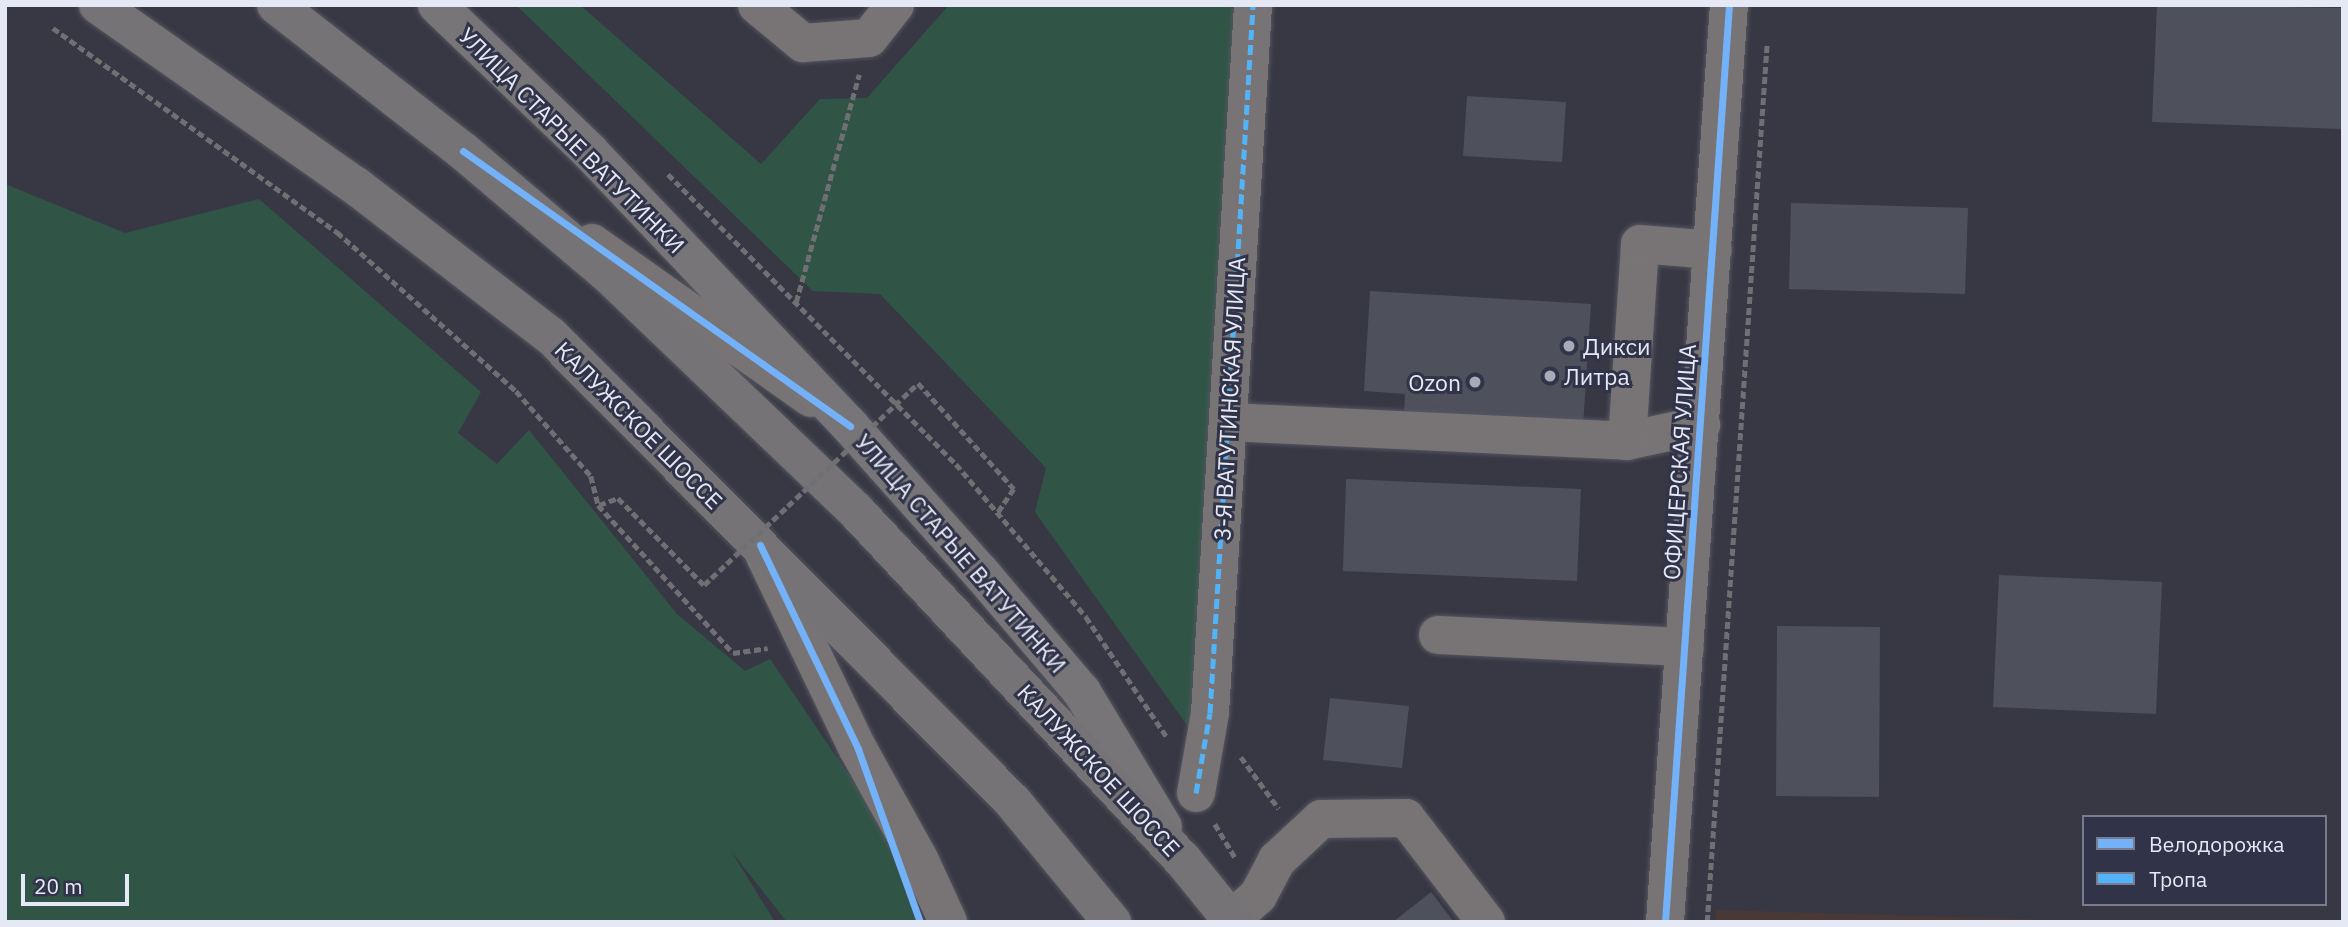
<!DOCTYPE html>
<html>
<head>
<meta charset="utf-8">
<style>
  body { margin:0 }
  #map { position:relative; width:2348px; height:927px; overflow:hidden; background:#373843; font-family:"IBM Plex Sans",sans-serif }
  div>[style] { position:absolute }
  .industrial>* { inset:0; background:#4a3836 }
  .green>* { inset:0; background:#305547 }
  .building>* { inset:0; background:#4e505c }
  .path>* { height:4.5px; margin-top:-2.25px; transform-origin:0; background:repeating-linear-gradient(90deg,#706f73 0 7px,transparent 0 10.5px) }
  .roads { filter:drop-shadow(0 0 2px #54555f) drop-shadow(0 0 2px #54555f) }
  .minor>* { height:38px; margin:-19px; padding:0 19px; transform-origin:19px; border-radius:19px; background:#787475 }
  .major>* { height:38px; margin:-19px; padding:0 19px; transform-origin:19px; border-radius:19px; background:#787579 }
  .highway>* { height:38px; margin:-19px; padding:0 19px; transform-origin:19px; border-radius:19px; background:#757376 }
  .path-bridge>* { height:4.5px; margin-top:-2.25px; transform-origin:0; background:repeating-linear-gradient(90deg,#706f73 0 7px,transparent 0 10.5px) }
  .quiet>* { height:5px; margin-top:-2.5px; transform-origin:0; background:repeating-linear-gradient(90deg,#52b3f8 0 10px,transparent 0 15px) }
  .cycleway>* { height:7px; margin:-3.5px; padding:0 3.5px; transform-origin:3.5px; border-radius:3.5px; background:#73b2f8 }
  .dots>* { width:19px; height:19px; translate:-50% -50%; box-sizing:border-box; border:4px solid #313449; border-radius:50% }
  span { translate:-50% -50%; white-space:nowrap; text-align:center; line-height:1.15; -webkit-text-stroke:6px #313449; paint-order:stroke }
  .street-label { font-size:23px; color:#e5e8f5 }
  .poi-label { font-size:23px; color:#e5e8f5 }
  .left { translate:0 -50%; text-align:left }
  .right { translate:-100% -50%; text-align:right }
  .frame { position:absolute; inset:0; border:7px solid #e5e8f5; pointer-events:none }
  .legend { position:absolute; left:2082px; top:815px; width:245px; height:91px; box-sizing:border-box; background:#313449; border:2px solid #797c8e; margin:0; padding:9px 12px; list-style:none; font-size:21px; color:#e5e8f5 }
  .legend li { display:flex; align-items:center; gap:14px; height:35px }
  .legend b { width:35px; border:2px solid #797c8e }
  .scale { position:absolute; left:21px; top:874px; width:108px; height:32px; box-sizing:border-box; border:4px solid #e5e8f5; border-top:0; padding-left:9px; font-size:21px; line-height:24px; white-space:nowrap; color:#e5e8f5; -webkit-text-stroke:5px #313449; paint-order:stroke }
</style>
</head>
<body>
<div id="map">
  <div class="industrial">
    <i style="clip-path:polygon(1716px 910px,2130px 922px,1715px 922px)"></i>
  </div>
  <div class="green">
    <i style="clip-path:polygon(516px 5px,580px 5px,761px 164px,820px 99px,867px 98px,949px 5px,1236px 5px,1194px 735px,1035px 512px,1046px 468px,880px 294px,813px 291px)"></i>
    <i style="clip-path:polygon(5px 184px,125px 233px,259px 199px,481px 392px,458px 433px,497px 464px,529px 430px,677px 614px,745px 671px,770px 659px,893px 840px,916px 922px,787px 922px,731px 851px,775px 922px,5px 922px)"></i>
  </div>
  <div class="building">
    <i style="clip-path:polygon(2157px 5px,2343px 8px,2343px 129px,2152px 122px)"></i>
    <i style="clip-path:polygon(1467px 96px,1566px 102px,1562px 162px,1463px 156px)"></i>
    <i style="clip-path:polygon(1791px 203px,1968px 208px,1965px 294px,1789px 289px)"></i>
    <i style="clip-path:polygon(1370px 291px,1591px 304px,1583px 426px,1404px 415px,1405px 394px,1364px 391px)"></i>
    <i style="clip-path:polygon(1346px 479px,1581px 489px,1577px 581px,1343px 571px)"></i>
    <i style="clip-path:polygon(1999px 575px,2162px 582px,2156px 714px,1993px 707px)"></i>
    <i style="clip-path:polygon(1777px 626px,1880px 627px,1879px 797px,1776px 796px)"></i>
    <i style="clip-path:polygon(1330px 698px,1409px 706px,1402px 768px,1323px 760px)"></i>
    <i style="clip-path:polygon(1431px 892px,1454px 922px,1393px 922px)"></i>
  </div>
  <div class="path">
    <i style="left:53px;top:28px;width:350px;rotate:35.7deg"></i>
    <i style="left:337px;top:232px;width:239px;rotate:41.6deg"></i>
    <i style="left:516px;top:391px;width:113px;rotate:48.6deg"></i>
    <i style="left:591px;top:476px;width:30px;rotate:76deg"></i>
    <i style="left:598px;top:505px;width:200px;rotate:47.6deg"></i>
    <i style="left:733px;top:653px;width:35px;rotate:-8deg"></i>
    <i style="left:668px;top:174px;width:409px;rotate:45.2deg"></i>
    <i style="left:956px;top:464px;width:201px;rotate:49.6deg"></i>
    <i style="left:1086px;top:617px;width:145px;rotate:56deg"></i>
    <i style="left:796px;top:302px;width:236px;rotate:-74.5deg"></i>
    <i style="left:918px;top:383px;width:143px;rotate:47.8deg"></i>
    <i style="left:1014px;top:489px;width:29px;rotate:124deg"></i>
    <i style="left:599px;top:505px;width:20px;rotate:-20deg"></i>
    <i style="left:618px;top:498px;width:122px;rotate:45.3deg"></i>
    <i style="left:1241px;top:757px;width:64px;rotate:53.8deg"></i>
    <i style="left:1215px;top:824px;width:41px;rotate:59deg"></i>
    <i style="left:1707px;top:922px;width:881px;rotate:-86.1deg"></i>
  </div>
  <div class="roads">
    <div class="minor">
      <i style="left:757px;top:5px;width:60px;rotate:39.6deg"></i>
      <i style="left:803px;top:43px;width:66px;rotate:-4.3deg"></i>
      <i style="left:869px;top:38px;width:42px;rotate:-51.8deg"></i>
      <i style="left:592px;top:243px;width:268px;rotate:35.3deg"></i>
      <i style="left:1228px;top:422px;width:399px;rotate:2.7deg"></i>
      <i style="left:1627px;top:441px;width:76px;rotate:-12.2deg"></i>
      <i style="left:1627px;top:441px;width:197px;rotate:-86.2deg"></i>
      <i style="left:1640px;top:244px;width:73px;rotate:4.7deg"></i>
      <i style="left:764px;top:554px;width:216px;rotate:64.3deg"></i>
      <i style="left:858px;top:749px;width:128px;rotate:61deg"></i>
      <i style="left:920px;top:861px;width:67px;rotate:65.3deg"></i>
      <i style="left:1438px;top:635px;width:247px;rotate:2.8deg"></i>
      <i style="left:1196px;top:793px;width:81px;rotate:-80.1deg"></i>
      <i style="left:1210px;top:713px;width:709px;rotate:-86.52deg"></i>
      <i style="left:1231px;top:920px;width:36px;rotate:-42deg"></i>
      <i style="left:1258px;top:896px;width:41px;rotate:-62.2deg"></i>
      <i style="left:1277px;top:860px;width:60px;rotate:-43deg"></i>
      <i style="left:1321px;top:819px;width:85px;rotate:-0.7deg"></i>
      <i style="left:1406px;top:818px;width:131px;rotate:52.4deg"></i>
      <i style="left:1665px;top:922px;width:919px;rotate:-86.01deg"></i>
    </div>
    <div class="major">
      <i style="left:437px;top:5px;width:211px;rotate:43.8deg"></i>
      <i style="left:589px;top:151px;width:379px;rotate:46.5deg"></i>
      <i style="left:850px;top:426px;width:197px;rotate:48.3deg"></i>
      <i style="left:981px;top:573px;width:156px;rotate:49.7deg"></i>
      <i style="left:1082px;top:692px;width:157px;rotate:59deg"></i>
    </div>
    <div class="highway">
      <i style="left:98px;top:5px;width:315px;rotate:35.1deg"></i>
      <i style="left:356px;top:186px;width:246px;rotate:37.6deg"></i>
      <i style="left:551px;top:336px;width:656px;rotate:45.25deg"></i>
      <i style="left:1013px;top:802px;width:156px;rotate:50.5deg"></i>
      <i style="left:276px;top:5px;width:237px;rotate:38deg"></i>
      <i style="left:463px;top:151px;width:189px;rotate:40.3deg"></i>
      <i style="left:607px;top:273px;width:344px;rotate:43.7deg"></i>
      <i style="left:856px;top:511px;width:477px;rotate:46.9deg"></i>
      <i style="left:1182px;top:859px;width:81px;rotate:51deg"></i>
    </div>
  </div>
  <div class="path-bridge">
    <i style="left:704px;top:585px;width:294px;rotate:-43.3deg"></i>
  </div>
  <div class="quiet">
    <i style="left:1196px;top:793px;width:81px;rotate:-80.1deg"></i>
    <i style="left:1210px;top:713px;width:709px;rotate:-86.52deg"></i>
  </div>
  <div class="cycleway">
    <i style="left:463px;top:151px;width:475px;rotate:35.4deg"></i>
    <i style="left:760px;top:545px;width:226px;rotate:64.3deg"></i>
    <i style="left:858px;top:749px;width:184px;rotate:70.3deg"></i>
    <i style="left:1665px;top:922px;width:919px;rotate:-86.01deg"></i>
  </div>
  <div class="dots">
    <i style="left:1569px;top:346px;background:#a8aab7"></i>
    <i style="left:1550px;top:376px;background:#a8aab7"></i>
    <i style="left:1475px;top:382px;background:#a8aab7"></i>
  </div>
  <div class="street-label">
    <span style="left:572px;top:140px;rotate:45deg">УЛИЦА СТАРЫЕ ВАТУТИНКИ</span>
    <span style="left:1229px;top:399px;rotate:-87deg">3-Я ВАТУТИНСКАЯ УЛИЦА</span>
    <span style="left:639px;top:425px;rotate:45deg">КАЛУЖСКОЕ ШОССЕ</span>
    <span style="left:1679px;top:462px;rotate:-86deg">ОФИЦЕРСКАЯ УЛИЦА</span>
    <span style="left:961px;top:553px;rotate:49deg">УЛИЦА СТАРЫЕ ВАТУТИНКИ</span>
    <span style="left:1099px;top:770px;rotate:47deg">КАЛУЖСКОЕ ШОССЕ</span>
  </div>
  <div class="poi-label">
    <span class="left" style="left:1583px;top:346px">Дикси</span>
    <span class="left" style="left:1564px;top:376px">Литра</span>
    <span class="right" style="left:1461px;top:382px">Ozon</span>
  </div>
  <div class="frame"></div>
  <ul class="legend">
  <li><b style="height:9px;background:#73b2f8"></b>Велодорожка</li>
  <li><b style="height:9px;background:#52b3f8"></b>Тропа</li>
  </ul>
  <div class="scale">20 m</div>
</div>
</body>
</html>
